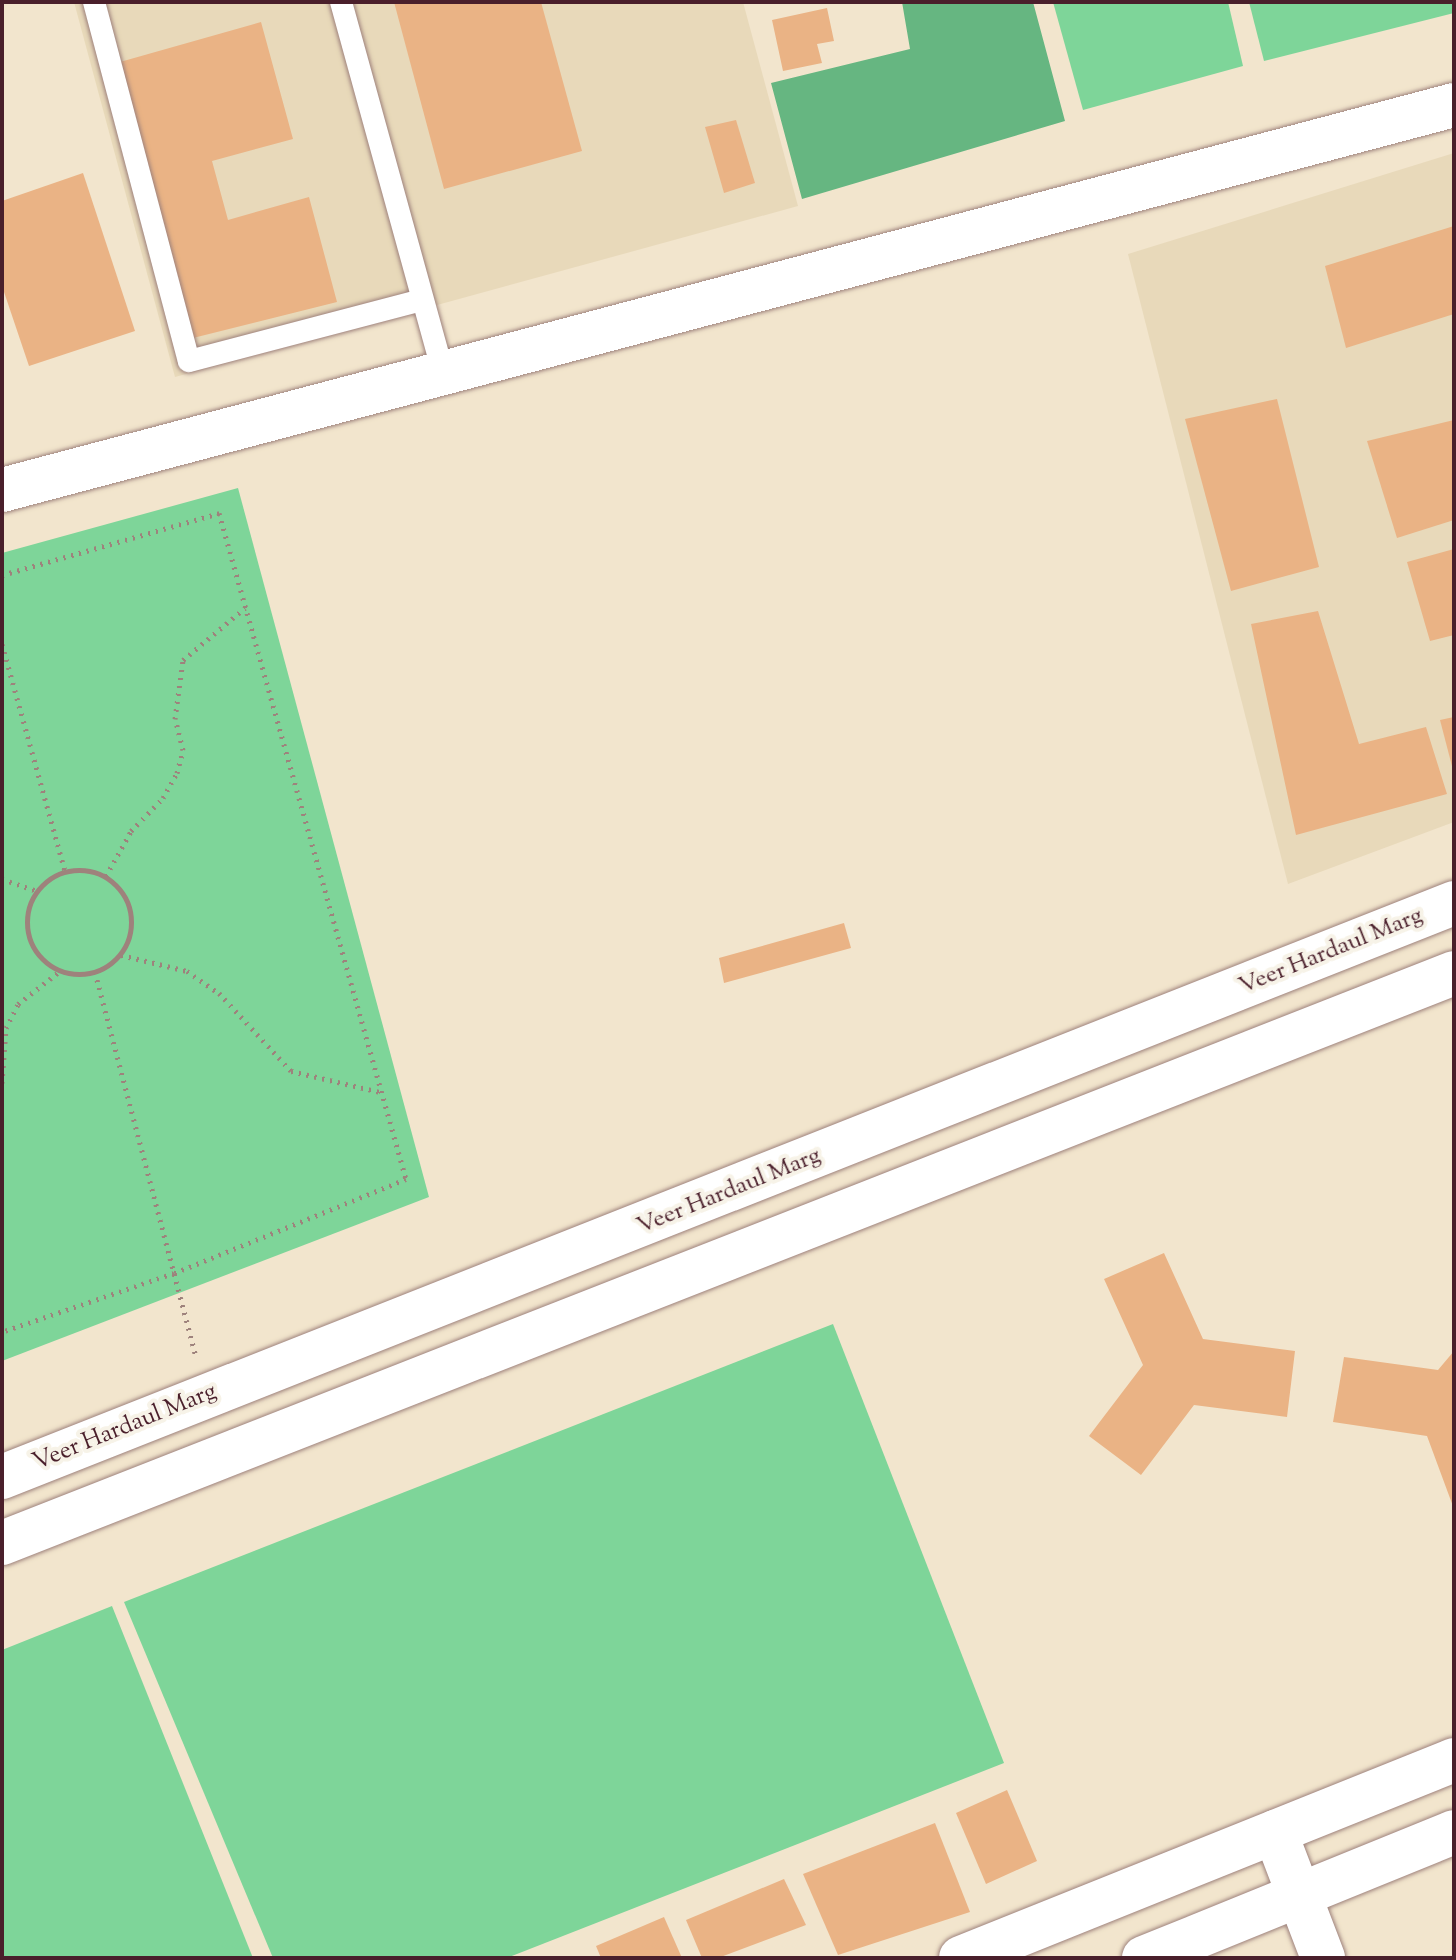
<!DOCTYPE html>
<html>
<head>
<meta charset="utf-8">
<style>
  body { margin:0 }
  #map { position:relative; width:1456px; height:1960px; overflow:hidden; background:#f2e5cd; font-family:"Sorts Mill Goudy",serif }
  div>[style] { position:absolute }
  .built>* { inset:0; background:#e8d9ba }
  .green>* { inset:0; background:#7ed599 }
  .forest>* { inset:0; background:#66b681 }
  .building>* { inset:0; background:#eab385 }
  .path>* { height:5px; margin-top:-2.5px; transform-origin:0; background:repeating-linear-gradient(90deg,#9e827c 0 2px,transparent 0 8px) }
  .path>.ring { margin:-2.5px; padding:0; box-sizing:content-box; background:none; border:5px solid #9e827c; border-radius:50% }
  .roads { filter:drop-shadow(0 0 2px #9e827c) drop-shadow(0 0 2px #9e827c) }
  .service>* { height:22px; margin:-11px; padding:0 11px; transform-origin:11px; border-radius:11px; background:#fff }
  .minor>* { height:44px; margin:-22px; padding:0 22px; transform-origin:22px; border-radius:22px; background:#fff }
  .tertiary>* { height:44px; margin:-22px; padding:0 22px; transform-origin:22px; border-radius:22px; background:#fff }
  span { translate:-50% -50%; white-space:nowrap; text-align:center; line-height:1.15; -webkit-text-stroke:8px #f7f3e8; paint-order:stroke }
  .street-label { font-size:24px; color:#4a1f2b }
  .frame { position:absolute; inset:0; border:4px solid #4a1f2b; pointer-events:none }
</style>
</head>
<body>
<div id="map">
  <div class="built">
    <i style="clip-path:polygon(74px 2px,743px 2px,798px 206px,175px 377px)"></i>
    <i style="clip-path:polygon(1454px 153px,1454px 822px,1288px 884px,1128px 254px)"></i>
  </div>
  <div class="green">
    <i style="clip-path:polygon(1053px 2px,1228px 2px,1243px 66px,1083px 110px)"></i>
    <i style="clip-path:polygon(1249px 2px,1454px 2px,1454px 13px,1264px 61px)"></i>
    <i style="clip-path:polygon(238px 488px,429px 1197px,2px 1361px,2px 553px)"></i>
    <i style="clip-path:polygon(833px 1324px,1004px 1763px,507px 1958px,273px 1958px,124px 1602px)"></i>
    <i style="clip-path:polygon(112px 1606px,253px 1958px,2px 1958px,2px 1650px)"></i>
  </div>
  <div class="forest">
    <i style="clip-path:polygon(902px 2px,1033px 2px,1065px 121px,802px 199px,771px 83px,910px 49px)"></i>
  </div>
  <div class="building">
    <i style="clip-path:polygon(394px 2px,541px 2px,582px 151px,444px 189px)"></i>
    <i style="clip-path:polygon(827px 8px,834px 41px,817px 44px,822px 63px,783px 71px,772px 20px)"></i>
    <i style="clip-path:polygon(261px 22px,293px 139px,212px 161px,228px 220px,309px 197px,337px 302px,193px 338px,120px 62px)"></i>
    <i style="clip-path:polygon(736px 120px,755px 183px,724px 193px,705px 127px)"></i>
    <i style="clip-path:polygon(83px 173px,135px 331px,29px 366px,2px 286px,2px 201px)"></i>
    <i style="clip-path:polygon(1454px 226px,1454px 314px,1346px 348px,1325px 266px)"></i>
    <i style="clip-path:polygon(1277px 399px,1319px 567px,1231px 591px,1185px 419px)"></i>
    <i style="clip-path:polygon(1454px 420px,1454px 520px,1397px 538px,1367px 441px)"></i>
    <i style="clip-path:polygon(1454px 549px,1454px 635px,1430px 641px,1407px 562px)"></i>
    <i style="clip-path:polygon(1318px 611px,1359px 744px,1426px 727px,1447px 794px,1296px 835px,1251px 624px)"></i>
    <i style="clip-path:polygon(1454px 717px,1454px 770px,1453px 770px,1440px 720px)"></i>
    <i style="clip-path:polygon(844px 923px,851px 948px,724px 983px,719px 958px)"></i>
    <i style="clip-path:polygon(1164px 1253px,1203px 1339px,1295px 1351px,1287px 1417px,1194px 1405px,1141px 1475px,1089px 1436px,1143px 1365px,1104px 1279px)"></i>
    <i style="clip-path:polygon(1454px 1351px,1454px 1509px,1427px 1436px,1333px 1422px,1344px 1357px,1438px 1370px)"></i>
    <i style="clip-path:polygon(1007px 1790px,1037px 1861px,986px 1884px,956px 1813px)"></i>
    <i style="clip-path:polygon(935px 1823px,970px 1912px,838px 1955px,803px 1874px)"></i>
    <i style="clip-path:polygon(784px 1879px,806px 1925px,718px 1958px,702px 1958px,686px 1920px)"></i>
    <i style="clip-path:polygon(664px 1917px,682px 1958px,601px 1958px,596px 1946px)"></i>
  </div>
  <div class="path">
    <i style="left:2px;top:575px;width:226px;rotate:-15.9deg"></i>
    <i style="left:219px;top:513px;width:692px;rotate:74.32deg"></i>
    <i style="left:406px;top:1179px;width:250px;rotate:157.9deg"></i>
    <i style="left:174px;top:1273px;width:182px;rotate:161.1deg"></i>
    <i style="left:2px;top:644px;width:236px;rotate:74.5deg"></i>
    <i class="ring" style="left:27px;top:870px;width:99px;height:99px"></i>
    <i style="left:106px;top:876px;width:51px;rotate:-60.9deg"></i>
    <i style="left:131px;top:831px;width:46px;rotate:-45.9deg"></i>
    <i style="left:163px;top:798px;width:29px;rotate:-61deg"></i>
    <i style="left:177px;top:773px;width:24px;rotate:-75deg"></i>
    <i style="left:183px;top:750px;width:32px;rotate:-104deg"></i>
    <i style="left:175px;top:719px;width:60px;rotate:-82.3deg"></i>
    <i style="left:183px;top:660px;width:81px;rotate:-40deg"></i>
    <i style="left:2px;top:879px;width:36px;rotate:19deg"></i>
    <i style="left:121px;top:955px;width:68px;rotate:13.6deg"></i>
    <i style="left:187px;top:971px;width:39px;rotate:35deg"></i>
    <i style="left:219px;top:993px;width:106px;rotate:47.3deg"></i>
    <i style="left:291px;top:1071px;width:91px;rotate:13.3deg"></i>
    <i style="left:95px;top:972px;width:399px;rotate:75.3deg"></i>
    <i style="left:2px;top:1083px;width:55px;rotate:-85.8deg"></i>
    <i style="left:6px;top:1028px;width:27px;rotate:-63deg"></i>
    <i style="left:18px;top:1004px;width:53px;rotate:-38.2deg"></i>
  </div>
  <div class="roads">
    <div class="service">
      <i style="left:94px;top:2px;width:371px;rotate:75.2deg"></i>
      <i style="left:189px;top:361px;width:241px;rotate:-14.7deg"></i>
      <i style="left:341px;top:2px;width:385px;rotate:74.6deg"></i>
    </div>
    <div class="minor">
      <i style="left:2px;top:490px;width:1502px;rotate:-14.85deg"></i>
      <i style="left:1275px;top:1832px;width:135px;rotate:69.1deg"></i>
      <i style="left:961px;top:1958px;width:531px;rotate:-21.88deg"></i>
      <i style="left:1144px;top:1958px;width:335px;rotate:-22.1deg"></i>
    </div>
    <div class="tertiary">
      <i style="left:2px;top:1477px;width:1561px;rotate:-21.57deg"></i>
      <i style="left:2px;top:1543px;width:1560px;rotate:-21.43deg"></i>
    </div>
  </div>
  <div class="street-label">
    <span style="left:1331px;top:952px;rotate:-22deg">Veer Hardaul Marg</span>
    <span style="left:729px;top:1192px;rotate:-22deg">Veer Hardaul Marg</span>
    <span style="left:125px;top:1428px;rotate:-22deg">Veer Hardaul Marg</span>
  </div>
  <div class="frame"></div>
</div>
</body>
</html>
